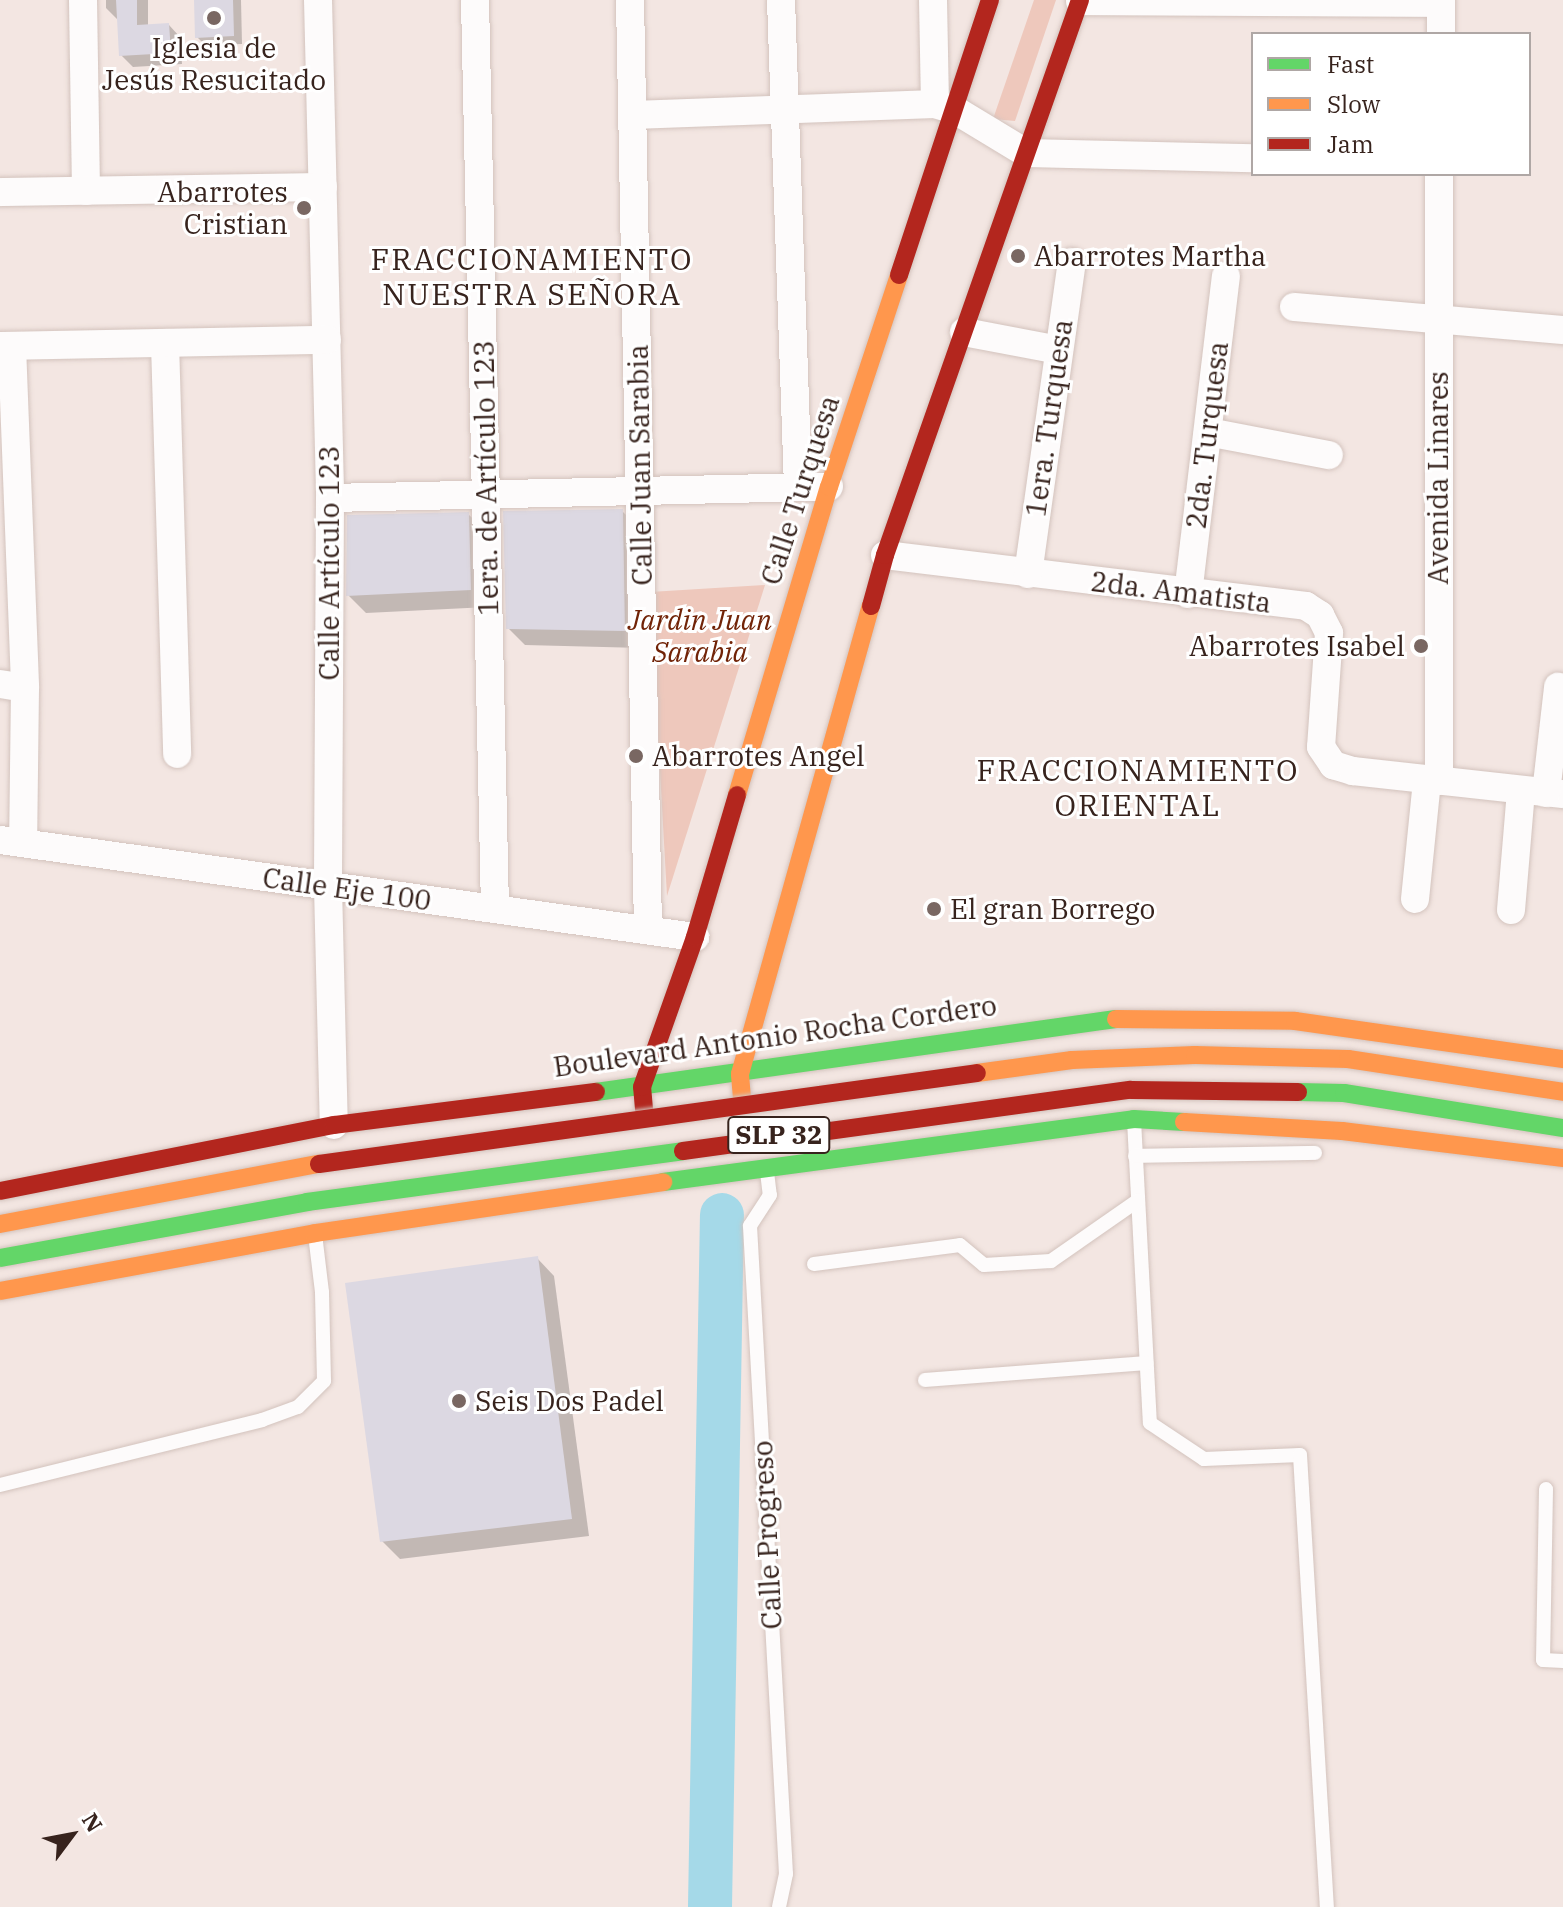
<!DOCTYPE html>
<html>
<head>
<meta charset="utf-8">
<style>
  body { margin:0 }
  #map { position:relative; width:1563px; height:1907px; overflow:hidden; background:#f3e6e2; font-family:"IBM Plex Serif",serif }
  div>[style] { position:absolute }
  .green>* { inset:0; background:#eec8bc }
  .shadow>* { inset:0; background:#0003 }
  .river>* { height:44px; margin:-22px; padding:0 22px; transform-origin:22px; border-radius:22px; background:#a5d9e8 }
  .building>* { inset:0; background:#dcd8e2 }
  .roads { filter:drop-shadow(0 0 2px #d3c3bd) drop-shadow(0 0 2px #d3c3bd) }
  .lane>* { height:14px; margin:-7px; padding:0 7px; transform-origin:7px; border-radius:7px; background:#fdfbfb }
  .street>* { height:28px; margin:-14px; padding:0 14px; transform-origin:14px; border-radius:14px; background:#fdfbfb }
  .fast>* { height:18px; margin:-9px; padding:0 9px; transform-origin:9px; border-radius:9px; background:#63d668 }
  .slow>* { height:18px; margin:-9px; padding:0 9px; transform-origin:9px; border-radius:9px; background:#ff974d }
  .jam>* { height:18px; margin:-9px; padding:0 9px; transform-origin:9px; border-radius:9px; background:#b3261e }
  .bridges { filter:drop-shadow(0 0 2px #d3c3bd) drop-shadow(0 0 2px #d3c3bd) }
  .fast-bridge>* { height:18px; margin:-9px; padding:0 9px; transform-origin:9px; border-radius:9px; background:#63d668 }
  .slow-bridge>* { height:18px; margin:-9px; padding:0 9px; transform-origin:9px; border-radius:9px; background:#ff974d }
  .jam-bridge>* { height:18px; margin:-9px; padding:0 9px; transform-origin:9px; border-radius:9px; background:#b3261e }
  .dots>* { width:22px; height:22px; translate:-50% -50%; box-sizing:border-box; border:4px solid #fff; border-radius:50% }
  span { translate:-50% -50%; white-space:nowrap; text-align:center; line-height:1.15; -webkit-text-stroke:6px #fff; paint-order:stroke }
  .shield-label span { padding:2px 6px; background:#fff; border:2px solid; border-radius:6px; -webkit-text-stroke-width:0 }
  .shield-label { font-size:26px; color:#37231d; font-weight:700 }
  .poi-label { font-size:28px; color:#37231d }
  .right { translate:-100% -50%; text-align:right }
  .left { translate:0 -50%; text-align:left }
  .street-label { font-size:28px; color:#37231d }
  .park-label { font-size:28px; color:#712307; font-style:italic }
  .neighbourhood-label { font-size:30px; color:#37231d; letter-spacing:2px }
  .legend { position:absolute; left:1251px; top:32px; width:280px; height:144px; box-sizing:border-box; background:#fff; border:2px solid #afa7a5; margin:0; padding:10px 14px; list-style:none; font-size:24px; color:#37231d }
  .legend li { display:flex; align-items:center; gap:16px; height:40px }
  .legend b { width:40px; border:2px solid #afa7a5 }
  .north { position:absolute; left:32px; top:1795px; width:80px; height:80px; -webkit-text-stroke:6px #fff; paint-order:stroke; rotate:58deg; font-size:22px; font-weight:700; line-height:32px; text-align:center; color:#37231d }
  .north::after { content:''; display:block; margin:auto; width:28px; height:36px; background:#37231d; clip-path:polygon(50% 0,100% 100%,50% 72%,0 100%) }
</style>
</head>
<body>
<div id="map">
  <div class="green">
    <i style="clip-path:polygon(1034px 0,1056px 0,1015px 121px,993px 119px)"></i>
    <i style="clip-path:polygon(765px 585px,667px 896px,650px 592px)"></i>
  </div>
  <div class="shadow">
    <i style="clip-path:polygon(106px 0,148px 0,148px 26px,169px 25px,180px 37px,182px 64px,133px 67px,121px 55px,118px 20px,106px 8px)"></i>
    <i style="clip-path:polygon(196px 0,241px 0,242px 44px,205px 45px,197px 37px)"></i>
    <i style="clip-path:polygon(622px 511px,639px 528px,642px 648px,525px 645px,508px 628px)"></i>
    <i style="clip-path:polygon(468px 514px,486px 531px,488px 607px,366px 613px,348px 595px)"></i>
    <i style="clip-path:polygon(537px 1258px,554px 1276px,589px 1536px,400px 1559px,382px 1541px)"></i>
  </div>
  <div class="river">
    <i style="left:710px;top:1907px;width:692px;rotate:-89.01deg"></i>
  </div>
  <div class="building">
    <i style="clip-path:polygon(116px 0,137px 0,137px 25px,169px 23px,171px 53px,119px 56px)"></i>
    <i style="clip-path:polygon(194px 0,233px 0,234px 36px,195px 38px)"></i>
    <i style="clip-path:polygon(623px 509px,625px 631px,506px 629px,503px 511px)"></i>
    <i style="clip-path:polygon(469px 512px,471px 590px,346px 596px,347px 515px)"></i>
    <i style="clip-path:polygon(538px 1256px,572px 1519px,380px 1542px,345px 1283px)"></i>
  </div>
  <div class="roads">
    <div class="lane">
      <i style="left:1134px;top:1120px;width:303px;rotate:87deg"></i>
      <i style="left:1150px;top:1423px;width:65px;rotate:33.7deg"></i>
      <i style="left:1204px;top:1459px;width:96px;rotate:-2.4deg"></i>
      <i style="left:1300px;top:1455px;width:453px;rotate:86.6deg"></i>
      <i style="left:1135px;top:1156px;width:180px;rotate:-1deg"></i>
      <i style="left:767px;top:1172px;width:23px;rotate:83deg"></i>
      <i style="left:770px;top:1195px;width:37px;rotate:123deg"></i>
      <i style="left:750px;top:1226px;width:649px;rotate:86.82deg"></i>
      <i style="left:786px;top:1874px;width:34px;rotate:102deg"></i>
      <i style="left:814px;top:1264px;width:147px;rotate:-7.4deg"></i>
      <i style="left:960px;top:1245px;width:31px;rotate:40deg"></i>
      <i style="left:984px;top:1265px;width:67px;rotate:-3.4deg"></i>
      <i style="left:1051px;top:1261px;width:105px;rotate:-34.9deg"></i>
      <i style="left:925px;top:1380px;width:222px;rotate:-4.4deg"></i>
      <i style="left:0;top:1485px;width:270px;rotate:-13.9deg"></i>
      <i style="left:262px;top:1420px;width:38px;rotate:-20deg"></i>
      <i style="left:298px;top:1407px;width:37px;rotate:-45deg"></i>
      <i style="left:324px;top:1381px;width:89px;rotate:-91.3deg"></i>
      <i style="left:322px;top:1292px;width:58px;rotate:-96.9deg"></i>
      <i style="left:1546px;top:1489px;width:171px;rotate:91deg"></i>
      <i style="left:1543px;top:1660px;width:20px;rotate:3deg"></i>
    </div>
    <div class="street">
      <i style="left:83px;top:0;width:191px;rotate:89.1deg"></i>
      <i style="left:318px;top:0;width:498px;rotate:88.6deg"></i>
      <i style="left:330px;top:498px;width:389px;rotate:90.3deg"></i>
      <i style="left:328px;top:887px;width:238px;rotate:88.6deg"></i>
      <i style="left:475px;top:0;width:909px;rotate:88.74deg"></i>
      <i style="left:630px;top:0;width:930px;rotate:88.89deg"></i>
      <i style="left:781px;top:0;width:487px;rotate:88deg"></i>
      <i style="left:933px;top:0;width:104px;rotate:88.9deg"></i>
      <i style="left:1080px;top:1px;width:361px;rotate:0.3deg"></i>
      <i style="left:1441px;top:34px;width:34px;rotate:-90deg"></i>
      <i style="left:633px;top:115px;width:302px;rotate:-2.1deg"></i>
      <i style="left:935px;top:104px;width:21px;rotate:17deg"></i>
      <i style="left:955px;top:110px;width:83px;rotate:31.2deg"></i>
      <i style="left:1026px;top:153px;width:227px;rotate:1.3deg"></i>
      <i style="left:0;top:192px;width:323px;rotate:-0.9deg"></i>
      <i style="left:1294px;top:307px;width:270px;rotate:4.9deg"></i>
      <i style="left:964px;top:332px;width:96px;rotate:10.8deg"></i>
      <i style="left:165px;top:343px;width:411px;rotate:88.3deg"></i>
      <i style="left:0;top:346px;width:327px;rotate:-1.1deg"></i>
      <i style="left:12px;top:346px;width:342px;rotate:87.8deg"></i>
      <i style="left:25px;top:688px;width:155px;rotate:90.7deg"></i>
      <i style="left:1208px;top:432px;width:123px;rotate:10.8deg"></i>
      <i style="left:330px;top:498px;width:499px;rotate:-1.3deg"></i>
      <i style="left:885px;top:555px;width:424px;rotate:6.9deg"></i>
      <i style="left:1306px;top:606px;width:17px;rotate:33deg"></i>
      <i style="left:1320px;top:615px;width:20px;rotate:63deg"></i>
      <i style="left:1329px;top:633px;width:114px;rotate:94deg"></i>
      <i style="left:1321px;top:747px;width:22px;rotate:56deg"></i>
      <i style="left:1333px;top:765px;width:21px;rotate:17deg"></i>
      <i style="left:1353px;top:771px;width:211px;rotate:6.3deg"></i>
      <i style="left:1028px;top:574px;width:315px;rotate:-82deg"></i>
      <i style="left:1188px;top:594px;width:320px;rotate:-83.2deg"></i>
      <i style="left:0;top:684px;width:25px;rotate:9deg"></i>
      <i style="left:1439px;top:781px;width:607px;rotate:-90deg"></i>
      <i style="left:1546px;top:793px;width:107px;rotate:-83.5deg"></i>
      <i style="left:0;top:840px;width:702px;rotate:7.95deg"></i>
      <i style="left:1415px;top:899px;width:120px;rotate:-84.2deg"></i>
      <i style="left:1511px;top:910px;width:119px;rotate:-85.2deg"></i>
    </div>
    <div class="fast">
      <i style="left:596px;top:1092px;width:525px;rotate:-7.99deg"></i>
      <i style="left:663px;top:1182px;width:475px;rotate:-7.6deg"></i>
      <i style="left:1134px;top:1119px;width:50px;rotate:3.4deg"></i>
    </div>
    <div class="slow">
      <i style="left:737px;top:795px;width:321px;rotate:-73.4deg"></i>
      <i style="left:829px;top:487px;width:223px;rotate:-71.7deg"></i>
      <i style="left:1116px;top:1019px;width:179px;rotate:0.6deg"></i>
      <i style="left:1295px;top:1021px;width:271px;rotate:8.1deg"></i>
      <i style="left:742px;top:1098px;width:24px;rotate:-95deg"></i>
      <i style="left:740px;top:1074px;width:486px;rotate:-74.4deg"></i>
      <i style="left:1184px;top:1122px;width:158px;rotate:3.3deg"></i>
      <i style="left:1342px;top:1131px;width:223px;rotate:7deg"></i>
      <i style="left:0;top:1291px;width:320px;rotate:-10.4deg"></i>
      <i style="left:315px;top:1233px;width:352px;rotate:-8.3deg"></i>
    </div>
    <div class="jam">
      <i style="left:899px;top:275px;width:290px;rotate:-71.7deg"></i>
      <i style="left:871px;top:606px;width:53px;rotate:-74.6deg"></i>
      <i style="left:885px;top:555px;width:588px;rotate:-70.64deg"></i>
      <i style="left:644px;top:1109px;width:22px;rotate:-95deg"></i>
      <i style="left:642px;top:1087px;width:159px;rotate:-70.5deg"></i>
      <i style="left:695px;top:937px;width:148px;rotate:-73.5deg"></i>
      <i style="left:0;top:1191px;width:340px;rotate:-11.2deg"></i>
      <i style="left:334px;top:1125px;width:264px;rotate:-7.2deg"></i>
    </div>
  </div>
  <div class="bridges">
    <div class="fast-bridge">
      <i style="left:1298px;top:1092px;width:46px;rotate:1.2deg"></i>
      <i style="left:1344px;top:1093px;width:222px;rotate:9.1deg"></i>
      <i style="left:0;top:1258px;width:312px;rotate:-10.3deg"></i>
      <i style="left:307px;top:1202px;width:379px;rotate:-7.7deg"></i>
    </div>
    <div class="slow-bridge">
      <i style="left:977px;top:1073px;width:96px;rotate:-7.8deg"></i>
      <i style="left:1072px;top:1060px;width:123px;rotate:-2.3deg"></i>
      <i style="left:1195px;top:1055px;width:153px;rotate:1.5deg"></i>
      <i style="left:1348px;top:1059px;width:218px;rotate:8.7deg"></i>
      <i style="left:0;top:1224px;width:325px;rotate:-10.7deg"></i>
    </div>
    <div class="jam-bridge">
      <i style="left:683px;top:1151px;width:452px;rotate:-7.8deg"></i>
      <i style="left:1131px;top:1090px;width:167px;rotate:0.7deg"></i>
      <i style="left:319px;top:1164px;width:664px;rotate:-7.87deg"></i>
    </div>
  </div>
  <div class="dots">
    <i style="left:214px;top:18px;background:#796762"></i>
    <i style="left:304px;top:208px;background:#796762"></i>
    <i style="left:1018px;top:256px;background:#796762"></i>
    <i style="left:1421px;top:646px;background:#796762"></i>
    <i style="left:636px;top:756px;background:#796762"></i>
    <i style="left:934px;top:909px;background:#796762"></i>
    <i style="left:459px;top:1401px;background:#796762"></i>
  </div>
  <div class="shield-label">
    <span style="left:779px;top:1135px">SLP 32</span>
  </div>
  <div class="poi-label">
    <span style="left:214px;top:64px">Iglesia de<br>Jesús Resucitado</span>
    <span class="right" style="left:288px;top:208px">Abarrotes<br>Cristian</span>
    <span class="left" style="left:1034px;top:256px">Abarrotes Martha</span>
    <span class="right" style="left:1405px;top:646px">Abarrotes Isabel</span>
    <span class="left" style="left:652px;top:756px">Abarrotes Angel</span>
    <span class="left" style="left:950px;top:909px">El gran Borrego</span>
    <span class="left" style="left:475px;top:1401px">Seis Dos Padel</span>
  </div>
  <div class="street-label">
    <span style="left:1049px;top:418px;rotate:-82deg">1era. Turquesa</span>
    <span style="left:1207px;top:435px;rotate:-83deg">2da. Turquesa</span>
    <span style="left:640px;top:465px;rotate:-91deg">Calle Juan Sarabia</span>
    <span style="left:486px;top:478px;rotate:-91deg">1era. de Artículo 123</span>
    <span style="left:1438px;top:478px;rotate:-90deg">Avenida Linares</span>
    <span style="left:800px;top:490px;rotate:-72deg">Calle Turquesa</span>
    <span style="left:329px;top:563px;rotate:-90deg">Calle Artículo 123</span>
    <span style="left:1181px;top:592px;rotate:7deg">2da. Amatista</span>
    <span style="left:347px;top:889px;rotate:8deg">Calle Eje 100</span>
    <span style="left:775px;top:1036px;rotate:-8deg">Boulevard Antonio Rocha Cordero</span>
    <span style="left:767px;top:1535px;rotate:-93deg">Calle Progreso</span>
  </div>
  <div class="park-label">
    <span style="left:700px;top:636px">Jardin Juan<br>Sarabia</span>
  </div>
  <div class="neighbourhood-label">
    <span style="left:532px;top:276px">FRACCIONAMIENTO<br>NUESTRA SEÑORA</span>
    <span style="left:1138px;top:787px">FRACCIONAMIENTO<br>ORIENTAL</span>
  </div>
  <ul class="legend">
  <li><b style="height:10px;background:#63d668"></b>Fast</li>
  <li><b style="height:10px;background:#ff974d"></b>Slow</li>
  <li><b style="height:10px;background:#b3261e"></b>Jam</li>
  </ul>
  <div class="north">N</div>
</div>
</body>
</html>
